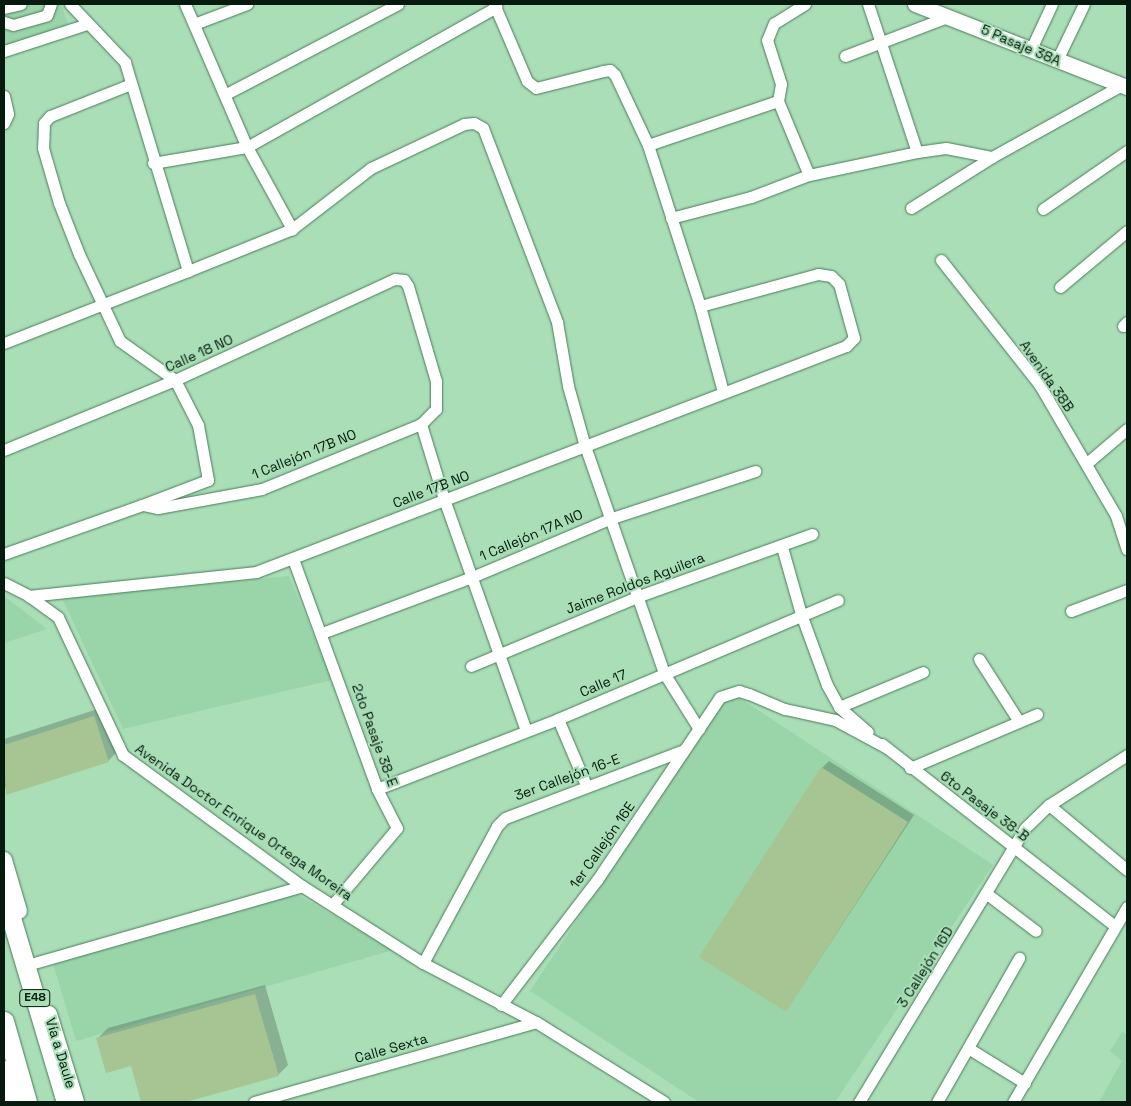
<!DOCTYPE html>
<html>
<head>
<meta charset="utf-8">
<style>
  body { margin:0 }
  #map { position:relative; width:1131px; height:1106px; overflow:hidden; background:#a9deb7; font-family:"Space Grotesk",sans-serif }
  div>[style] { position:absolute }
  .built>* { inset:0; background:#99d5a9 }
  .shadow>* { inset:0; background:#0003 }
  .building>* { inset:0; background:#a7c592 }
  .roads { filter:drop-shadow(0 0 1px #497b58) drop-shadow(0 0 1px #497b58) }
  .minor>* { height:11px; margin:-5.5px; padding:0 5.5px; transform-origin:5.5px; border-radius:5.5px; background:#fff }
  .tertiary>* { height:15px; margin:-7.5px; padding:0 7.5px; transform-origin:7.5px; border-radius:7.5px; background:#fff }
  .secondary>* { height:16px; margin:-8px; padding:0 8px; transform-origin:8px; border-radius:8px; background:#fff }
  .primary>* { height:19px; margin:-9.5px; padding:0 9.5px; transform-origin:9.5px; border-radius:9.5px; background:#fff }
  span { translate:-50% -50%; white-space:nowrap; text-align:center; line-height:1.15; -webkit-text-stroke:4px #a9deb7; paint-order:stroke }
  .shield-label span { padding:1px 4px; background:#a9deb7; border:1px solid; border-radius:4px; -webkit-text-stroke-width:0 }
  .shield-label { font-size:12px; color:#061a0d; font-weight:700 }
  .street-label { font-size:14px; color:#061a0d }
  .frame { position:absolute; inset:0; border:5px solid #061a0d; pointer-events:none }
</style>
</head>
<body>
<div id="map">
  <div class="built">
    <i style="clip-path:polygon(4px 4px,61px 4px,68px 24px,4px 47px)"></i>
    <i style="clip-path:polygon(289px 576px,332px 680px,123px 729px,62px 598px)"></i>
    <i style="clip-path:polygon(4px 596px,47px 629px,4px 643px)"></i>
    <i style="clip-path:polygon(729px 691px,993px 865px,835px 1102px,699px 1102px,530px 991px)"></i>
    <i style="clip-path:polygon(290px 890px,393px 950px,76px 1041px,52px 960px)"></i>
    <i style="clip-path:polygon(1122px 1032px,1127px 1035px,1127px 1102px,1099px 1102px,1122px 1061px,1110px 1051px)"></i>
  </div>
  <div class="shadow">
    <i style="clip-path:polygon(104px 707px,118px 751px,108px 761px,7px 793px,4px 783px,4px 739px)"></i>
    <i style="clip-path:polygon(829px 761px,914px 815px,786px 1011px,822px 768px)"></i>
    <i style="clip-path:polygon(265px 985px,288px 1065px,278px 1075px,182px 1102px,142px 1102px,132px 1065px,98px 1038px,108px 1028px)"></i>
  </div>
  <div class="building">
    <i style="clip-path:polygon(94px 716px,109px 762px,6px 795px,4px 745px)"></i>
    <i style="clip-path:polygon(821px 767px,908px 822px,786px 1012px,699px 957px)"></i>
    <i style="clip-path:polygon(255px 994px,279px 1076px,186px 1102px,141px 1102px,131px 1066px,106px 1073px,96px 1038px)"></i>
  </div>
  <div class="roads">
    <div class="minor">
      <i style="left:185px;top:4px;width:156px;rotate:66.6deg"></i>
      <i style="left:247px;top:147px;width:94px;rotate:61.2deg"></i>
      <i style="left:494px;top:4px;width:84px;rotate:66.8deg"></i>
      <i style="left:527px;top:81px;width:11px;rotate:38deg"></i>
      <i style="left:536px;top:88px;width:69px;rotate:-14.2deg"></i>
      <i style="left:603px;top:71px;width:7px;rotate:-8deg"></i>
      <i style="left:610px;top:70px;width:7px;rotate:45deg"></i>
      <i style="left:615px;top:75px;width:77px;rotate:64.8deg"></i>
      <i style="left:648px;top:145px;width:169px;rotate:72.1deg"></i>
      <i style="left:700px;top:306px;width:89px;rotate:75deg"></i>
      <i style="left:805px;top:4px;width:36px;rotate:148deg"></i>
      <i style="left:774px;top:23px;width:18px;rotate:112deg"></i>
      <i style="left:767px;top:40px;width:46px;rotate:72.3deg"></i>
      <i style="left:781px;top:84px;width:17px;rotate:100deg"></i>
      <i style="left:778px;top:101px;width:80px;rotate:67.3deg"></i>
      <i style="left:868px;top:4px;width:156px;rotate:71.7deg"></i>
      <i style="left:4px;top:8px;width:17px;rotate:-13deg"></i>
      <i style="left:4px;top:22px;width:9px;rotate:18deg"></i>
      <i style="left:13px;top:25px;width:35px;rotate:-16deg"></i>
      <i style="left:47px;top:15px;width:12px;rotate:-70deg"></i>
      <i style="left:194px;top:24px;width:57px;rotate:-20.7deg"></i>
      <i style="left:1031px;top:49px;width:50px;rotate:-65deg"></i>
      <i style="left:4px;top:51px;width:87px;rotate:-18deg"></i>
      <i style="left:845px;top:56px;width:112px;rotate:-20.9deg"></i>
      <i style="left:1057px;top:60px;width:62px;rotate:-64.3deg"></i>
      <i style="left:131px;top:84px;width:87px;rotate:158.4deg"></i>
      <i style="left:50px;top:116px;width:9px;rotate:131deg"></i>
      <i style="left:44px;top:123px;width:25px;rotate:92deg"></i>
      <i style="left:43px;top:148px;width:57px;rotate:73.8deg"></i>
      <i style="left:59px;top:203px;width:55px;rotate:68.6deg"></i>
      <i style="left:79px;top:254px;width:96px;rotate:64.8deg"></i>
      <i style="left:120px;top:341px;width:67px;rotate:35.3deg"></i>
      <i style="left:175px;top:380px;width:51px;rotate:62.9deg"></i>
      <i style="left:198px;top:425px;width:56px;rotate:79.7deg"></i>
      <i style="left:208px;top:480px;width:71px;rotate:159.3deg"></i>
      <i style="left:226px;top:94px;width:194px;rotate:-27.6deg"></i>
      <i style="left:4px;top:96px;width:18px;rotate:77deg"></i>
      <i style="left:8px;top:114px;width:10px;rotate:114deg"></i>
      <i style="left:648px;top:145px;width:137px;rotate:-18.7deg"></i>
      <i style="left:153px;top:163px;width:95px;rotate:-9.7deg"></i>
      <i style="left:247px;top:147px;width:286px;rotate:-29.3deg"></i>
      <i style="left:911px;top:208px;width:96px;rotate:-32.2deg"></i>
      <i style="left:992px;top:157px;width:149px;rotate:-29deg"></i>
      <i style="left:1043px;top:209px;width:102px;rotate:-34.6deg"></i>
      <i style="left:671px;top:218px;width:83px;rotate:-14.7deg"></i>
      <i style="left:751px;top:197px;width:62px;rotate:-20.8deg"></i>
      <i style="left:809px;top:175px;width:110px;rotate:-12deg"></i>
      <i style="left:917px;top:152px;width:29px;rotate:-8deg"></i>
      <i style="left:946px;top:148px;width:47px;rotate:11.1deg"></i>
      <i style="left:941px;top:260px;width:158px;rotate:51.7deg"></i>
      <i style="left:1039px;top:384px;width:153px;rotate:59.7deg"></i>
      <i style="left:1116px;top:516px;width:35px;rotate:72deg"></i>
      <i style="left:188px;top:271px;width:112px;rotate:-22deg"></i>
      <i style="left:292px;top:229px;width:100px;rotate:-37.7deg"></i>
      <i style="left:371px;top:168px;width:103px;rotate:-25.3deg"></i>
      <i style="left:464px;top:124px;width:10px;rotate:-6deg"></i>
      <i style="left:474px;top:123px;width:10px;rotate:29deg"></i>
      <i style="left:483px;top:128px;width:208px;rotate:69.1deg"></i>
      <i style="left:557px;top:322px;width:65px;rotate:80.2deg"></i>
      <i style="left:568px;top:386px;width:62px;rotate:74.2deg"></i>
      <i style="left:585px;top:446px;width:240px;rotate:70.8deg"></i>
      <i style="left:664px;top:673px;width:66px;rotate:58deg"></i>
      <i style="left:1060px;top:287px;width:87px;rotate:-39.9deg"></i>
      <i style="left:1123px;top:326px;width:6px;rotate:-45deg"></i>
      <i style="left:4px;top:343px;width:198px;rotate:-21.4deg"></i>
      <i style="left:188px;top:271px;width:218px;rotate:-106.8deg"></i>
      <i style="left:125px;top:62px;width:80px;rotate:-133.5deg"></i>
      <i style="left:421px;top:424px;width:78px;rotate:73deg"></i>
      <i style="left:444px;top:499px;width:245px;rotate:70.5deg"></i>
      <i style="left:4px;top:450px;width:185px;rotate:-22.3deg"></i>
      <i style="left:175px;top:380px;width:242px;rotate:-24.7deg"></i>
      <i style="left:395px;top:279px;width:9px;rotate:6deg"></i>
      <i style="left:404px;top:280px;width:7px;rotate:56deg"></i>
      <i style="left:408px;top:286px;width:99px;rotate:73.6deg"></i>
      <i style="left:436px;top:381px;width:28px;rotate:90deg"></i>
      <i style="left:436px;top:409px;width:21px;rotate:135deg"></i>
      <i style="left:421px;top:424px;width:172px;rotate:157.8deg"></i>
      <i style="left:262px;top:489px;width:106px;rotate:169.6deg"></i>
      <i style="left:158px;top:508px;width:16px;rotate:-169deg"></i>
      <i style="left:142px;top:505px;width:146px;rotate:160.5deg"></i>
      <i style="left:1087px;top:463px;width:52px;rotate:-40.4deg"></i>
      <i style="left:782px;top:547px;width:70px;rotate:74.2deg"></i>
      <i style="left:801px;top:614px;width:76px;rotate:69.9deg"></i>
      <i style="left:827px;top:685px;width:25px;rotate:61deg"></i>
      <i style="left:839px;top:707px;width:38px;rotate:41deg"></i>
      <i style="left:293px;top:559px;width:245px;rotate:69.9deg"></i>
      <i style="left:377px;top:789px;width:44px;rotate:62.9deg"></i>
      <i style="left:397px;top:828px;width:99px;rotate:130.1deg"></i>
      <i style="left:4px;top:583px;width:28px;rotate:27deg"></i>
      <i style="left:29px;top:596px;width:36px;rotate:36deg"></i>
      <i style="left:58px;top:617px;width:153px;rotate:64.8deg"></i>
      <i style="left:123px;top:755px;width:222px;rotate:36.2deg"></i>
      <i style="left:302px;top:886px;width:143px;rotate:32.5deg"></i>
      <i style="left:423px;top:963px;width:127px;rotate:27.6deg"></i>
      <i style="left:536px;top:1022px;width:151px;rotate:32deg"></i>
      <i style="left:29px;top:596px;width:228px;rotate:-6deg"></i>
      <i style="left:256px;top:572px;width:632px;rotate:-20.96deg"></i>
      <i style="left:846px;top:346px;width:11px;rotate:-45deg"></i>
      <i style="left:854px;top:338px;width:56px;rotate:-105.5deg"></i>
      <i style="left:839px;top:284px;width:11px;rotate:-135deg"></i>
      <i style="left:831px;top:276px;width:13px;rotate:-171deg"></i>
      <i style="left:818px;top:274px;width:122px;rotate:164.8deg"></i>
      <i style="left:1071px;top:611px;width:60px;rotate:-20.6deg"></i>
      <i style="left:322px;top:633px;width:160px;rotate:-20.5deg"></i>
      <i style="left:472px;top:577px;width:149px;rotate:-22.9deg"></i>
      <i style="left:609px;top:519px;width:154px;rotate:-18.2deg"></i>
      <i style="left:979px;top:659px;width:72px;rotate:57.4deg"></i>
      <i style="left:471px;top:666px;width:182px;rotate:-22.6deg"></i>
      <i style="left:639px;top:596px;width:184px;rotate:-19.7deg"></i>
      <i style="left:839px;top:707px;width:91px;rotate:-22.6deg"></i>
      <i style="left:558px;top:719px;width:72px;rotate:67deg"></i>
      <i style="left:882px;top:744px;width:296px;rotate:38deg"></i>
      <i style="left:910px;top:768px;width:138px;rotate:-23deg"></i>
      <i style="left:377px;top:789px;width:194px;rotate:-21.1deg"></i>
      <i style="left:558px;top:719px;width:304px;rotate:-23deg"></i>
      <i style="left:1049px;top:805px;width:102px;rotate:39.8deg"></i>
      <i style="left:987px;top:894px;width:61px;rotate:37.1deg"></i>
      <i style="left:34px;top:963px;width:279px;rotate:-16deg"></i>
      <i style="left:423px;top:963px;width:156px;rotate:-61.6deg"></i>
      <i style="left:497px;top:826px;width:11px;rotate:-45deg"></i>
      <i style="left:505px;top:818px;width:191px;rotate:-20.8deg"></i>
      <i style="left:501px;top:1005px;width:158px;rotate:-52.5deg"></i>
      <i style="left:597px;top:880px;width:220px;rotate:-56.1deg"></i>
      <i style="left:720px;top:697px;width:20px;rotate:-18deg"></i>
      <i style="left:739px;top:691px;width:10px;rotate:17deg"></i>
      <i style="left:749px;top:694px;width:39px;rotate:23deg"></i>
      <i style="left:785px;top:709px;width:51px;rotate:12.4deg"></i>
      <i style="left:835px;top:720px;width:59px;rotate:28.3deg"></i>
      <i style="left:968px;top:1048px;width:67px;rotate:31.6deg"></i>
      <i style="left:254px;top:1102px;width:293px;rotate:-15.8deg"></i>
      <i style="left:859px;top:1102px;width:320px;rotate:-58.8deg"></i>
      <i style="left:1025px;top:828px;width:33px;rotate:-44deg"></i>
      <i style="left:1049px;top:805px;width:93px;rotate:-32.7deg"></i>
      <i style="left:937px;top:1102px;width:166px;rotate:-60.3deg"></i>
      <i style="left:1013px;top:1102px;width:226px;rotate:-59.7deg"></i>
    </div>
    <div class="tertiary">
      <i style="left:915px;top:4px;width:228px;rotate:21.4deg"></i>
    </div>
    <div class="secondary">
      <i style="left:4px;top:860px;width:53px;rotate:73.6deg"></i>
      <i style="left:49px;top:1014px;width:92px;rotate:72.9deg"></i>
      <i style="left:4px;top:1069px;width:34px;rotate:75deg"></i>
    </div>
    <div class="primary">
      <i style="left:4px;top:894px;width:217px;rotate:73.4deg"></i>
      <i style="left:4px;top:1021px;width:84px;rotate:74.1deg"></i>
    </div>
  </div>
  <div class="shield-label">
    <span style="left:35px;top:998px">E48</span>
  </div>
  <div class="street-label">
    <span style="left:1021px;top:45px;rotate:23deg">5 Pasaje 38A</span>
    <span style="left:199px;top:353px;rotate:-24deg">Calle 18 NO</span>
    <span style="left:1047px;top:376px;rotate:55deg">Avenida 38B</span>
    <span style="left:304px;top:454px;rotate:-22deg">1 Callejón 17B NO</span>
    <span style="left:431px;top:489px;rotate:-21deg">Calle 17B NO</span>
    <span style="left:531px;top:535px;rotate:-23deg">1 Callejón 17A NO</span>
    <span style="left:635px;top:583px;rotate:-21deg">Jaime Roldos Aguilera</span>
    <span style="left:603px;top:683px;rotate:-23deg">Calle 17</span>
    <span style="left:375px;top:735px;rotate:70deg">2do Pasaje 38-E</span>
    <span style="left:567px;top:777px;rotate:-20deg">3er Callejón 16-E</span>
    <span style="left:985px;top:806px;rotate:37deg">6to Pasaje 38-B</span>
    <span style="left:244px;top:822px;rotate:35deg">Avenida Doctor Enrique Ortega Moreira</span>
    <span style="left:602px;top:845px;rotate:-55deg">1er Callejón 16E</span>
    <span style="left:925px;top:967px;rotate:-58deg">3 Callejón 16D</span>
    <span style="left:391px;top:1048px;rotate:-16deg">Calle Sexta</span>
    <span style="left:61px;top:1053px;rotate:73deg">Vía a Daule</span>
  </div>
  <div class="frame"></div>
</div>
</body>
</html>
